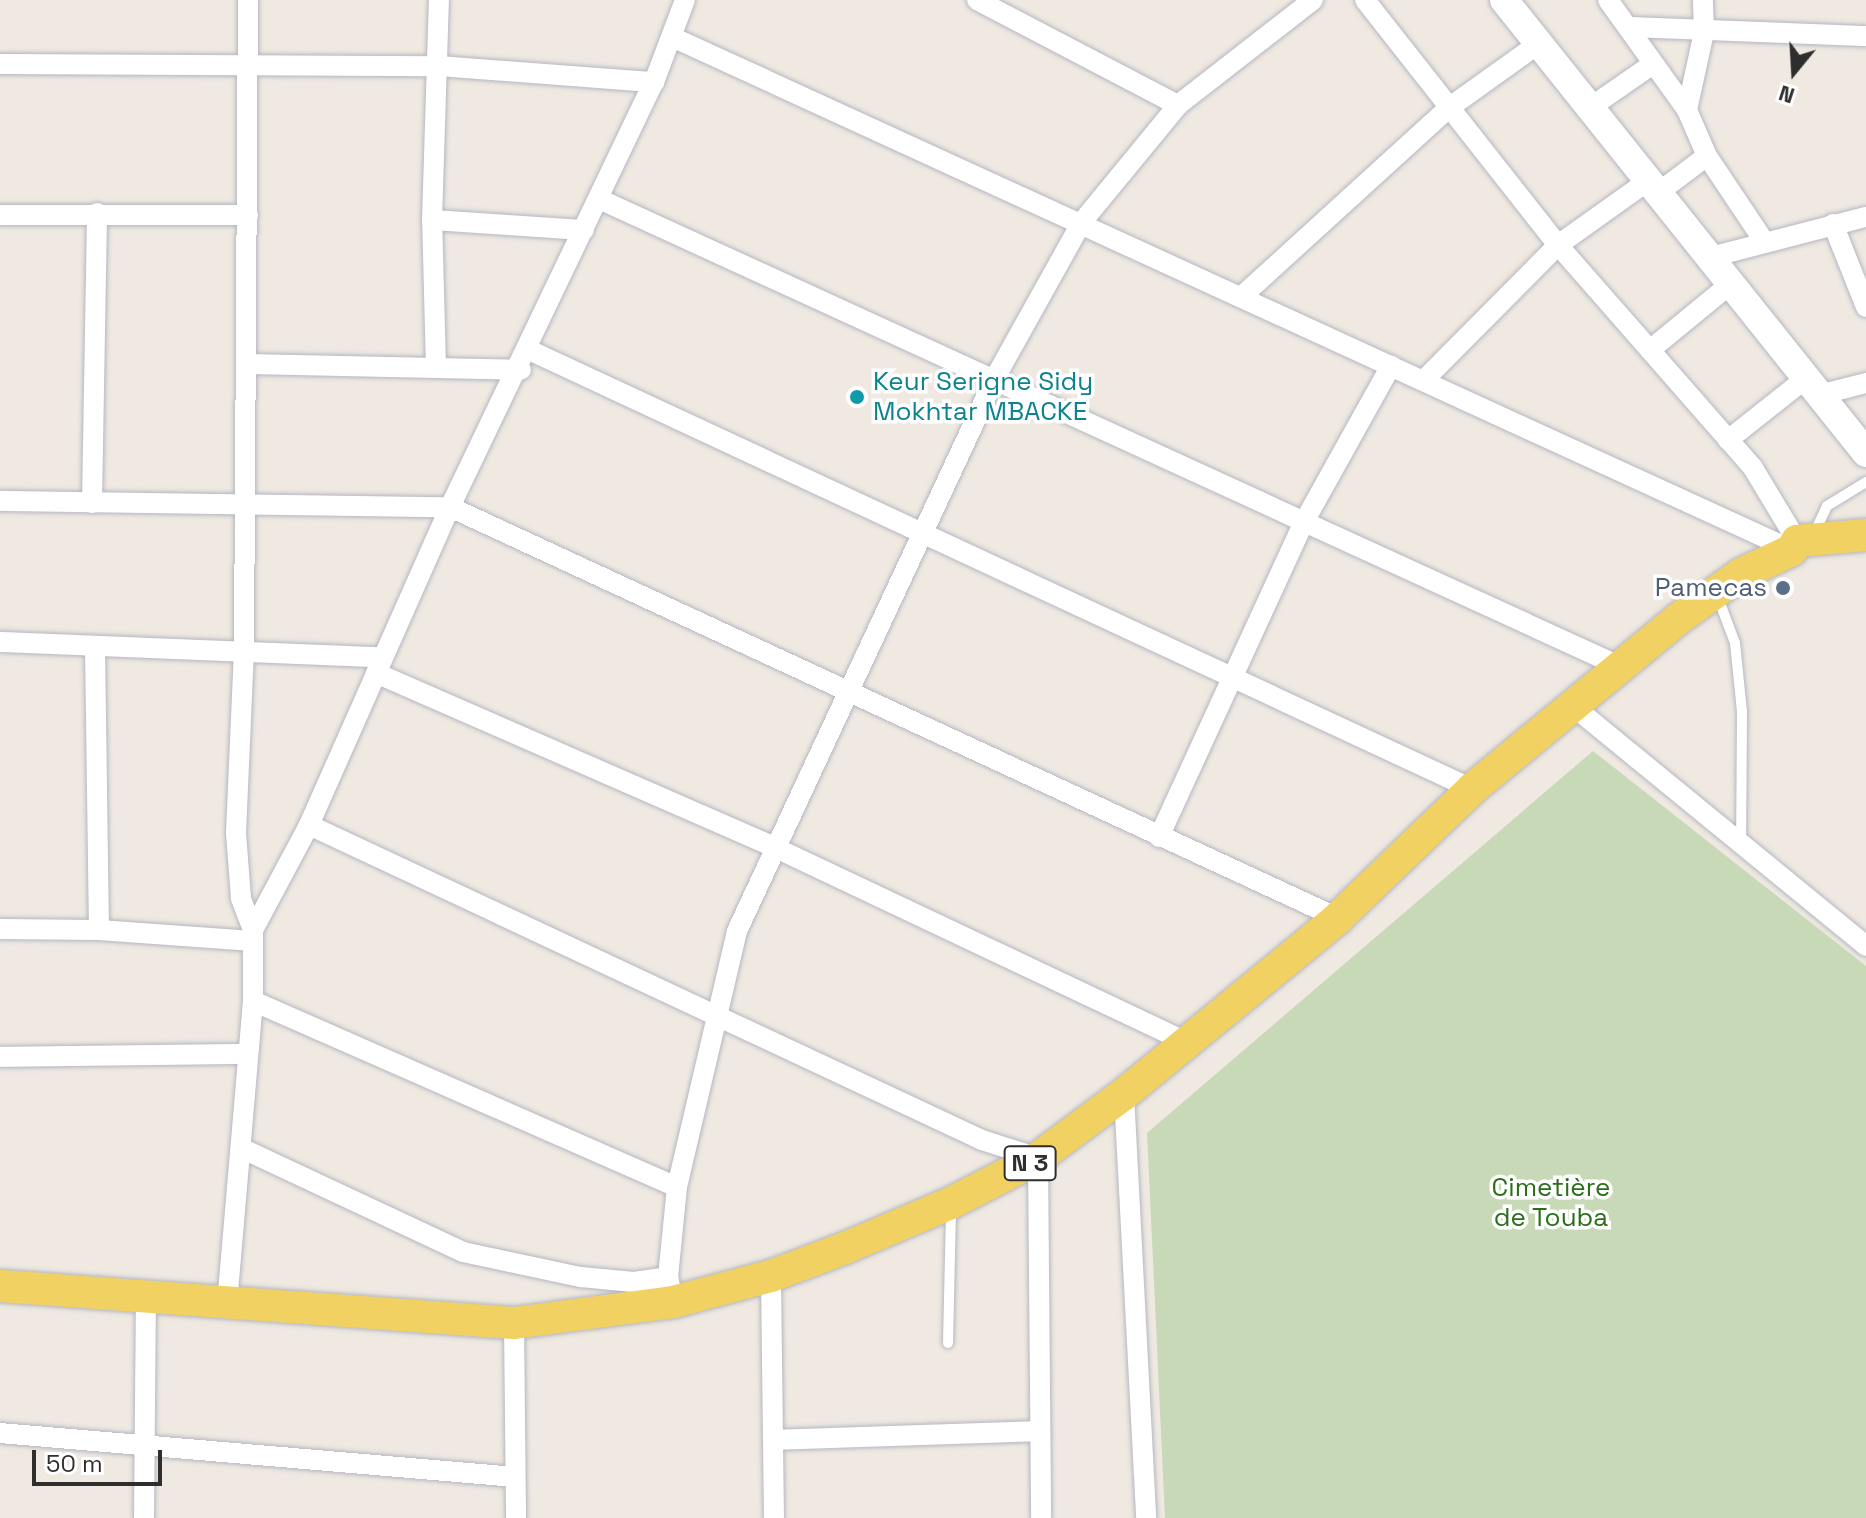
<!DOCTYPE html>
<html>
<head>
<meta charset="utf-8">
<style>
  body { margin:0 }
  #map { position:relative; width:1866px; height:1518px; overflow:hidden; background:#efe9e1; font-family:"Space Grotesk",sans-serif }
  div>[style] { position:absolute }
  .cemetery>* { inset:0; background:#c8d9b8 }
  .roads { filter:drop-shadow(0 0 2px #b4b7c1) drop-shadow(0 0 2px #b4b7c1) }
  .lane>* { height:10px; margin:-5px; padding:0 5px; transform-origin:5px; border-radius:5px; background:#fff }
  .street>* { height:20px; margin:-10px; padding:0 10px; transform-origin:10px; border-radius:10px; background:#fff }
  .secondary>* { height:28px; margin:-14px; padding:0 14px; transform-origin:14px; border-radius:14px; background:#fff }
  .primary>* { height:32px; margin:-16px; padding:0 16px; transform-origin:16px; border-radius:16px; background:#f2d163 }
  .dots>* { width:22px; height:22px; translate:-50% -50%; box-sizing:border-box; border:4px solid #fff; border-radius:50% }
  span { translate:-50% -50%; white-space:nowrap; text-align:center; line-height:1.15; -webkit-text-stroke:7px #fff; paint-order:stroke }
  .shield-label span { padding:2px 6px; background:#fff; border:2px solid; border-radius:6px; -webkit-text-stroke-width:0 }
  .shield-label { font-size:24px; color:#2e2e2e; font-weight:700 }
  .culture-label { font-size:26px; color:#0d838f }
  .left { translate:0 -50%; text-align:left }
  .service-label { font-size:26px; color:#4e5e75 }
  .right { translate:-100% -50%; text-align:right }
  .park-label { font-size:26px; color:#2c6e1b }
  .north { position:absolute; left:1754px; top:32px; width:80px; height:80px; -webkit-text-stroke:6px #fff; paint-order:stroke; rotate:198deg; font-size:22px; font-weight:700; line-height:32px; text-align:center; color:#2e2e2e }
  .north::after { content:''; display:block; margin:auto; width:28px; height:36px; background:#2e2e2e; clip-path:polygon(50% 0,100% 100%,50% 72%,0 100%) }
  .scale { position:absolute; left:32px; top:1450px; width:130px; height:36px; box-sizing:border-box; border:4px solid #2e2e2e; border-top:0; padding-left:10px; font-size:24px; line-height:28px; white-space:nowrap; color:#2e2e2e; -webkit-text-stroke:6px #fff; paint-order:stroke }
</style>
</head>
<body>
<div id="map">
  <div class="cemetery">
    <i style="clip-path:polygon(1593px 751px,1866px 966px,1866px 1518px,1165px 1518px,1147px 1133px)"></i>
  </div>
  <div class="roads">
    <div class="lane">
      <i style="left:1813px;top:536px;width:33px;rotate:-65deg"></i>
      <i style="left:1827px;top:506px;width:46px;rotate:-31.6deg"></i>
      <i style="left:1717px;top:595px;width:51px;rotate:69.4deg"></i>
      <i style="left:1735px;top:643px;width:69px;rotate:84.2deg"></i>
      <i style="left:1742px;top:712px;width:129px;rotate:90.4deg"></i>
      <i style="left:948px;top:1343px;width:134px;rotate:-88.7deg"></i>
    </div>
    <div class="street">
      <i style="left:977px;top:0;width:227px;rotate:27.6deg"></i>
      <i style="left:1365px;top:0;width:312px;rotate:51.8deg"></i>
      <i style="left:1558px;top:245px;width:296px;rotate:48.8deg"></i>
      <i style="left:1753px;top:468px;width:85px;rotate:58.9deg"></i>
      <i style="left:1608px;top:0;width:135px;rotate:54.3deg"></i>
      <i style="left:1628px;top:27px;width:238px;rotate:2.2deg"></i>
      <i style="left:672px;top:37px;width:1232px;rotate:24.61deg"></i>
      <i style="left:0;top:64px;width:439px;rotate:0.3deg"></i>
      <i style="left:439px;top:66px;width:216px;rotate:4.3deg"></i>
      <i style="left:1588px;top:109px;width:79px;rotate:-34.7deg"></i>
      <i style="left:1707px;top:156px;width:102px;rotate:56.2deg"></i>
      <i style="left:1655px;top:195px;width:65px;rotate:-36.9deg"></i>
      <i style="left:1707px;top:156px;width:50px;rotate:-113.5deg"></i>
      <i style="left:1687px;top:110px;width:80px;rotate:-77.7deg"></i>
      <i style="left:1704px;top:32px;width:32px;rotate:-92deg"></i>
      <i style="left:599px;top:199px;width:1124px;rotate:24.6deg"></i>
      <i style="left:0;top:215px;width:248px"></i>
      <i style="left:432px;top:220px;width:152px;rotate:3.8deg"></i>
      <i style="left:1833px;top:224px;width:89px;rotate:68.3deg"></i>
      <i style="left:1707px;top:258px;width:164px;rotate:-14.5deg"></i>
      <i style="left:1241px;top:297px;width:282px;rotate:-42.3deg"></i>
      <i style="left:1450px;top:107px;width:108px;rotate:-35.6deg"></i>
      <i style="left:529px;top:350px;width:1040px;rotate:24.96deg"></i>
      <i style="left:1650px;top:350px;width:102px;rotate:-39.4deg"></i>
      <i style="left:246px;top:364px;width:275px;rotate:1.2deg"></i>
      <i style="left:436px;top:368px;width:148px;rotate:-91.5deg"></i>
      <i style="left:432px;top:220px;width:220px;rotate:-88.2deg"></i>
      <i style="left:1423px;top:381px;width:192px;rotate:-45.2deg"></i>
      <i style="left:1558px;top:245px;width:107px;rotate:-35.5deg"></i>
      <i style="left:1819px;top:395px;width:49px;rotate:-14.3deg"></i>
      <i style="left:1728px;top:440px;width:98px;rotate:-38.4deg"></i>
      <i style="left:0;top:501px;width:450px;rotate:0.8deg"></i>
      <i style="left:450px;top:507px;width:979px;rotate:24.84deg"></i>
      <i style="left:92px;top:503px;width:290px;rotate:-89deg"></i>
      <i style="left:0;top:642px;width:381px;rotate:2.3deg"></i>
      <i style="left:95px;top:646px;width:284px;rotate:89.2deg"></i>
      <i style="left:376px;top:673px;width:439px;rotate:23.6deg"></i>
      <i style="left:778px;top:849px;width:454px;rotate:25.3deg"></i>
      <i style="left:1573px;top:706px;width:379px;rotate:39.3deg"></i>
      <i style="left:309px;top:825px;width:743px;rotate:25.08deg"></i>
      <i style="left:982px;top:1140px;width:59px;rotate:17.8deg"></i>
      <i style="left:1038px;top:1158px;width:360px;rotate:89.5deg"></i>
      <i style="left:1159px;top:837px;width:347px;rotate:-65.3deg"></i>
      <i style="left:1304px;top:522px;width:179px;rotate:-60.9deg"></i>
      <i style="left:0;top:929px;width:99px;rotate:0.6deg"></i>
      <i style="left:99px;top:930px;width:154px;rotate:4.1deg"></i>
      <i style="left:253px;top:930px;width:119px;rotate:-61.9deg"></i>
      <i style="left:309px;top:825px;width:348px;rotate:-66.1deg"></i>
      <i style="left:450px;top:507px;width:471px;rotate:-64.4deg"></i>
      <i style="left:654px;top:82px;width:88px;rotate:-69.3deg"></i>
      <i style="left:253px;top:1001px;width:463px;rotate:23.7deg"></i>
      <i style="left:0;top:1057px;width:246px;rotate:-0.7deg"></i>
      <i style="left:1124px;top:1094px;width:425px;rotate:87deg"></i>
      <i style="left:241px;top:1148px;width:245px;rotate:25.1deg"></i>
      <i style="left:463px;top:1252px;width:121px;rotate:12deg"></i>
      <i style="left:581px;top:1277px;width:53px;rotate:5.4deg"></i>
      <i style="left:634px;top:1282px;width:34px;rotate:-8deg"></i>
      <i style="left:771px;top:1276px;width:242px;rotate:89.3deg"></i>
      <i style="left:673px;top:1302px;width:25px;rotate:-101deg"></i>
      <i style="left:668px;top:1277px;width:90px;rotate:-84.3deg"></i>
      <i style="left:677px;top:1187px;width:263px;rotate:-76.8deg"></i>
      <i style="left:737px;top:931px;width:610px;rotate:-64.99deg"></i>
      <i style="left:995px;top:378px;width:179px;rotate:-60.9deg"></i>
      <i style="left:1082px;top:222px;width:151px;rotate:-50.6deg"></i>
      <i style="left:1178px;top:105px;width:171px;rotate:-37.9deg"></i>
      <i style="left:227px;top:1304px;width:304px;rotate:-85.1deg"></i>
      <i style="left:253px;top:1001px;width:71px;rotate:-90deg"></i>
      <i style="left:253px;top:930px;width:34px;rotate:-111deg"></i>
      <i style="left:241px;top:898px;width:65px;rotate:-94.4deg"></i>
      <i style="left:236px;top:833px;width:185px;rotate:-87.5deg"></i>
      <i style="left:244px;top:648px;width:648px;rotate:-89.65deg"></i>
      <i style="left:514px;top:1323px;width:195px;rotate:89.4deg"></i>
      <i style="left:0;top:1433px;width:517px;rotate:4.88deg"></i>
      <i style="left:773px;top:1440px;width:267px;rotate:-1.9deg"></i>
      <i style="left:144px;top:1518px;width:218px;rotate:-89.5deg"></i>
    </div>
    <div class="secondary">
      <i style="left:1504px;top:0;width:580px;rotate:51.37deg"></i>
    </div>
    <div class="primary">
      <i style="left:0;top:1286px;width:515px;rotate:4.12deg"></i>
      <i style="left:514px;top:1323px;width:160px;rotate:-7.5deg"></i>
      <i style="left:673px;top:1302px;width:101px;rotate:-14.9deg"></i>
      <i style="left:771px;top:1276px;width:79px;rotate:-20.7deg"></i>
      <i style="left:845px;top:1248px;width:115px;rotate:-23deg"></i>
      <i style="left:951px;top:1203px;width:98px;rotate:-27.3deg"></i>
      <i style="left:1038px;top:1158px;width:107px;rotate:-36.7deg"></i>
      <i style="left:1124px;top:1094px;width:277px;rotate:-39.4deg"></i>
      <i style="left:1338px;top:918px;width:186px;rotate:-43.9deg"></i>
      <i style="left:1472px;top:789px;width:267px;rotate:-39.5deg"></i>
      <i style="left:1678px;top:619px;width:77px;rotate:-35.5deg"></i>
      <i style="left:1741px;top:574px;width:56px;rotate:-25.2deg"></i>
      <i style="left:1792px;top:550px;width:10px;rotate:-61deg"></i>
      <i style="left:1797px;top:541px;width:69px;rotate:-5deg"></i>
    </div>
  </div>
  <div class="dots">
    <i style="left:857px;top:397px;background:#0f9aa8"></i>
    <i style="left:1783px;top:588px;background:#5c6f8a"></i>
  </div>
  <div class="shield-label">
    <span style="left:1030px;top:1163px">N 3</span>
  </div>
  <div class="culture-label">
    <span class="left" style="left:873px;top:397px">Keur Serigne Sidy<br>Mokhtar MBACKE</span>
  </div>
  <div class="service-label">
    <span class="right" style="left:1767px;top:588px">Pamecas</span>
  </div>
  <div class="park-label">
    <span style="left:1551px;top:1203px">Cimetière<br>de Touba</span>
  </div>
  <div class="north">N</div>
  <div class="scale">50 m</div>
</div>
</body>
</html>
